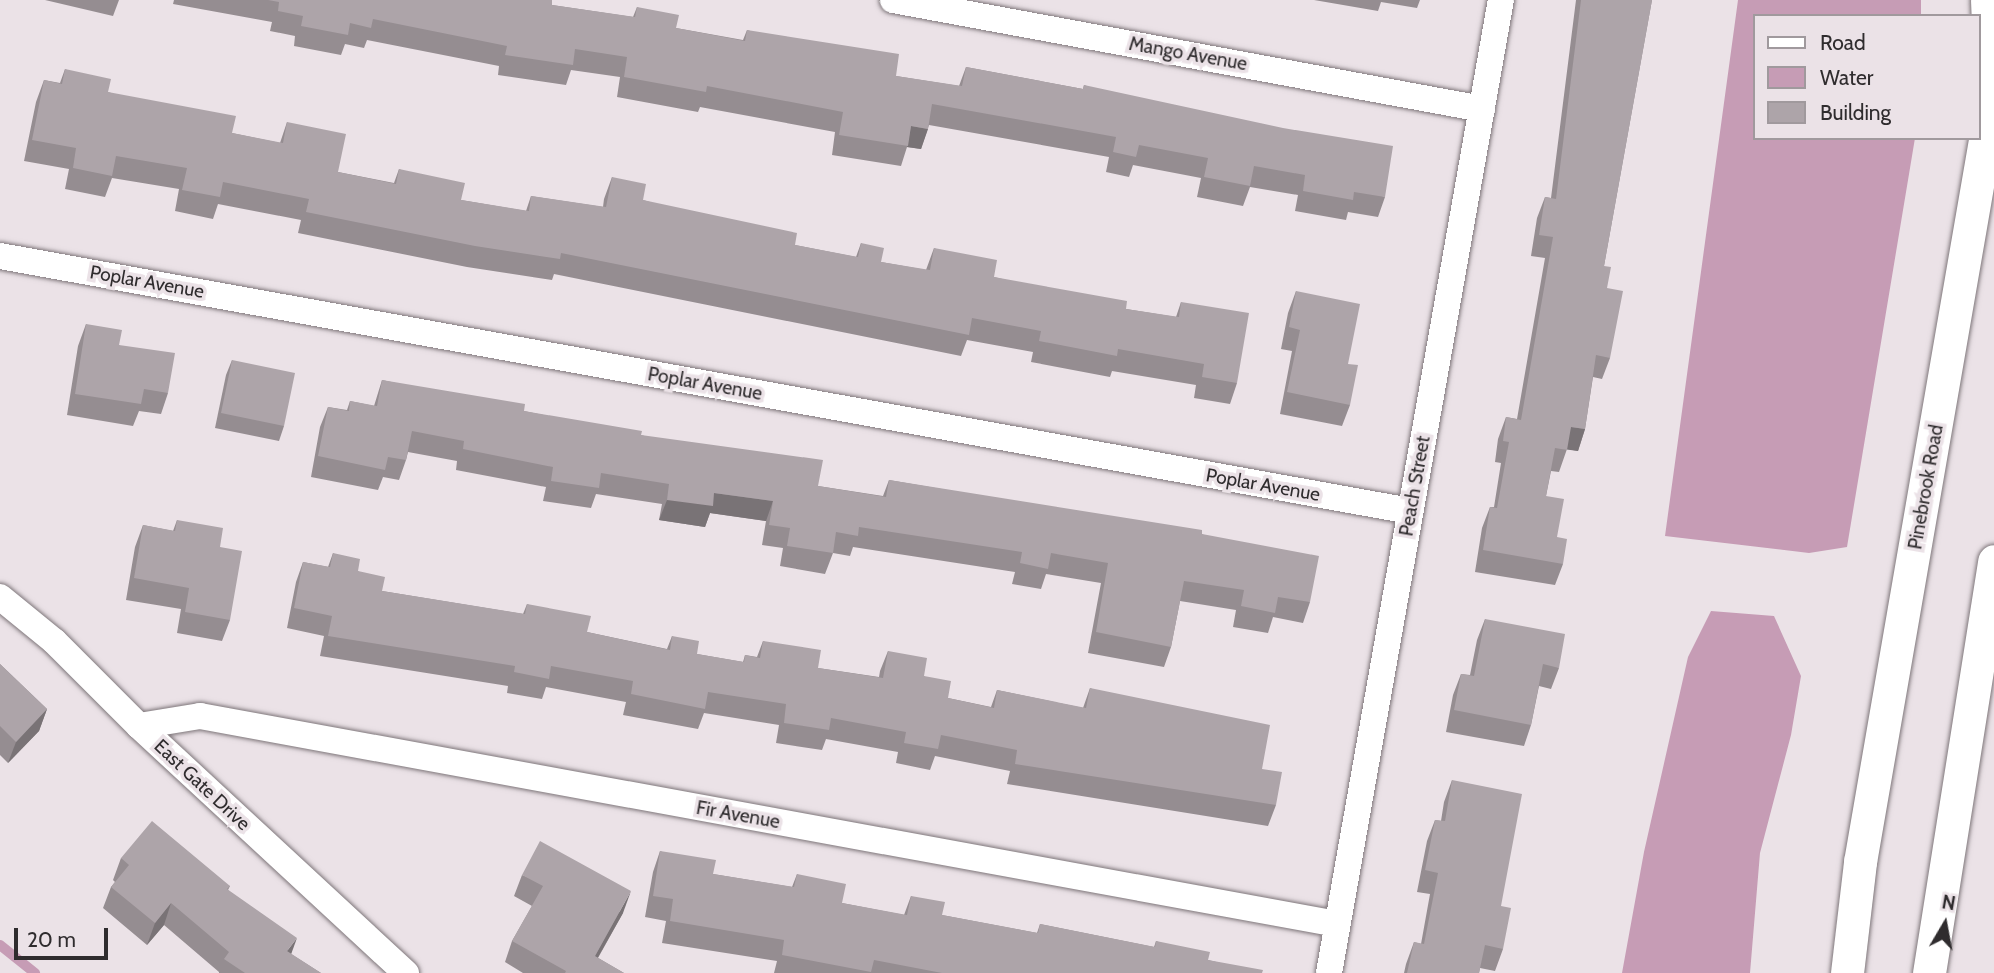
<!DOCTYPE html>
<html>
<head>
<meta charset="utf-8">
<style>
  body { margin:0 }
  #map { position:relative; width:1994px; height:973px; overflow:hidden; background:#ebe2e7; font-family:Cabin,sans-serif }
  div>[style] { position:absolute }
  .water>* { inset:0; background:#c69cb5 }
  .stream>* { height:10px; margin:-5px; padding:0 5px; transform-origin:5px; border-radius:5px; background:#c69cb5 }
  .roads { filter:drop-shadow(0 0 2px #7e767a) drop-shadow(0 0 2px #7e767a) }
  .minor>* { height:26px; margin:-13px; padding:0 13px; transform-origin:13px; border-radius:13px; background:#fff }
  .tertiary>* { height:33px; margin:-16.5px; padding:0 16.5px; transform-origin:16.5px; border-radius:16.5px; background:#fff }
  .wall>* { inset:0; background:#958d91 }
  .shaded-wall>* { inset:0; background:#797376 }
  .building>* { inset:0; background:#ada4a9 }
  span { translate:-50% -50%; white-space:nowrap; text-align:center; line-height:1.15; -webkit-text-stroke:7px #ebe2e7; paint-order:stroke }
  .street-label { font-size:19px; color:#2f2c2e }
  .legend { position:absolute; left:1753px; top:14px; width:228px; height:126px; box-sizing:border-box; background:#ebe2e7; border:2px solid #a0999d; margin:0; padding:9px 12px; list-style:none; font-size:21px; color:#2f2c2e }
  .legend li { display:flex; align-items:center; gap:14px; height:35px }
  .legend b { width:35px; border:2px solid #a0999d }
  .north { position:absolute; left:1910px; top:889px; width:70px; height:70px; -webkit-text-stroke:5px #ebe2e7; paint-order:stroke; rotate:10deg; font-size:19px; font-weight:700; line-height:28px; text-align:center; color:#2f2c2e }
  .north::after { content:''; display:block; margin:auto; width:24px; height:32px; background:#2f2c2e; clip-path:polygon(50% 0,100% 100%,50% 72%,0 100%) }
  .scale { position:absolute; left:14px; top:928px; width:94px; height:32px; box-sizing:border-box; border:4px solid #2f2c2e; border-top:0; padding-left:9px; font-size:21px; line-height:24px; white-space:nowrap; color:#2f2c2e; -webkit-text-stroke:5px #ebe2e7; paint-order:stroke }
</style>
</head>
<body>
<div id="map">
  <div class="water">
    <i style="clip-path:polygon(1738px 0,1921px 0,1921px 16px,1754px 16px,1754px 138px,1915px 138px,1847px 547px,1809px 553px,1665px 536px)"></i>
    <i style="clip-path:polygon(1711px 611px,1774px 616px,1801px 676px,1791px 735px,1760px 853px,1750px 973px,1622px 973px,1644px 852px,1688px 657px)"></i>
  </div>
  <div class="stream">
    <i style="left:0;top:945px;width:45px;rotate:38.7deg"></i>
  </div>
  <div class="roads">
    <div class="minor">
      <i style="left:893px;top:0;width:599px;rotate:10.48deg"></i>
      <i style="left:0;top:256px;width:1433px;rotate:10.25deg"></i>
      <i style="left:0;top:597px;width:70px;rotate:39.2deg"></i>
      <i style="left:54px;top:641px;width:120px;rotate:45deg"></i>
      <i style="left:139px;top:726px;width:364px;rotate:42.8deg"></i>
      <i style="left:139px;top:726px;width:62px;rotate:-9.3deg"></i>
      <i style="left:200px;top:716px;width:1156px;rotate:10.37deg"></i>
      <i style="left:1329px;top:973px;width:988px;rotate:-79.98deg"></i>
    </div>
    <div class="tertiary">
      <i style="left:1847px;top:973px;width:112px;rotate:-83.3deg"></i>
      <i style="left:1860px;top:862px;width:733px;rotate:-80.18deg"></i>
      <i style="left:1985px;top:140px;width:66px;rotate:-85.7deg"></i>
      <i style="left:1990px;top:74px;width:74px;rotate:-92.3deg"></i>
      <i style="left:1929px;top:973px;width:417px;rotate:-81deg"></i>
    </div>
  </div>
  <div class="wall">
    <i style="clip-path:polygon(45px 0,119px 0,113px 16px)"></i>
    <i style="clip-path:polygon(174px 0,552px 0,552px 5px,633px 17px,637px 7px,676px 28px,743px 40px,747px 30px,896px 76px,959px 86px,966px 67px,1083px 89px,1084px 85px,1385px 197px,1378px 217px,1348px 212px,1346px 220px,1295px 211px,1298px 195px,1250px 187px,1243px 206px,1197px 197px,1201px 178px,1133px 165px,1129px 177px,1106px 172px,1109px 157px,929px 125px,921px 149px,907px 147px,901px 166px,832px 155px,835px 132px,700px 107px,698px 112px,617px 97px,620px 77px,571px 70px,566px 85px,498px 75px,499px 66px,367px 40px,364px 48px,345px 44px,341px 55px,294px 46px,295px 36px,270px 31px,272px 22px,173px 4px)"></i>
    <i style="clip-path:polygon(1314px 0,1420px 0,1417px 8px,1381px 2px,1378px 11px)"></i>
    <i style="clip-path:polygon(1576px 0,1652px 0,1604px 266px,1607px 288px,1610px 358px,1602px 379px,1593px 377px,1585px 429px,1578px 451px,1567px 449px,1559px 472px,1551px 471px,1546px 496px,1557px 537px,1563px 564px,1555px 585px,1475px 572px,1482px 528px,1490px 507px,1494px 507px,1501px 463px,1495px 462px,1498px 439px,1506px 417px,1517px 419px,1545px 258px,1531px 256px,1537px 218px,1545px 197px,1551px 198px)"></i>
    <i style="clip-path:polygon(65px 69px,108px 92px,232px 133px,280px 143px,287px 122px,338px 172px,394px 183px,399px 169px,461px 200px,526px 211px,531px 196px,603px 207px,604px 199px,612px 177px,643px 200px,795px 245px,856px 257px,861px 243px,881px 262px,926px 270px,934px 248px,994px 277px,1126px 309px,1176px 317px,1181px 302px,1237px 383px,1230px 404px,1194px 398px,1196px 385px,1112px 371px,1110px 377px,1031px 362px,1033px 352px,967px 340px,961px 356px,554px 274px,552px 280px,467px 267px,298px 233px,301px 220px,218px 204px,213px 219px,175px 211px,179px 189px,112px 178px,105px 197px,65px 189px,69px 169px,24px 161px,36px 102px,44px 80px,60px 83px)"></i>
    <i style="clip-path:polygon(1296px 291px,1348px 364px,1350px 405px,1342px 426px,1280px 414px,1292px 351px,1281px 349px,1288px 313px)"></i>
    <i style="clip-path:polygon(86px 324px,119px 345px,168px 393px,161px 414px,139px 411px,133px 426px,67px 415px,78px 346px)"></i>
    <i style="clip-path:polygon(232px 360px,284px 426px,279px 441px,215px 428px,226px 375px)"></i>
    <i style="clip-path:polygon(382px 380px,524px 411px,641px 435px,818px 486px,883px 496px,889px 480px,1202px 534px,1310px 602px,1303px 623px,1273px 617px,1268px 633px,1233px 627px,1236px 610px,1180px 601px,1171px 647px,1164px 667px,1088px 653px,1101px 583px,1046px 574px,1041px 589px,1012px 584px,1015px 572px,853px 547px,850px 556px,833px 553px,825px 574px,780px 566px,783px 548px,762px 545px,766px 521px,710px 513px,705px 527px,659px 520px,662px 504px,596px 494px,591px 508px,543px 501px,546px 487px,456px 470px,457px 461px,408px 452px,406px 460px,399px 480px,383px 477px,378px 490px,311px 477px,320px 427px,328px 407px,347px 410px,350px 401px,374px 406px)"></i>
    <i style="clip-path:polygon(177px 520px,220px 547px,230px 620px,222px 641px,177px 633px,181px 609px,126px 600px,135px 547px,143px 525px,173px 531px)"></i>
    <i style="clip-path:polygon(333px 553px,358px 571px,382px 591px,523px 614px,527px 604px,587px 632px,667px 649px,672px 636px,697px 654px,743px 662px,745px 655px,757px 657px,763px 641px,818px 668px,879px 677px,880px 671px,888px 651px,924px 676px,948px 698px,991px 707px,997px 690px,1083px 708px,1090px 688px,1262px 769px,1276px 805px,1268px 826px,1007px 784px,1010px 771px,935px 756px,930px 770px,896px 763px,898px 752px,826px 739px,822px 750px,776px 743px,779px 725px,704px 713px,698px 729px,623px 715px,626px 702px,546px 687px,542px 699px,507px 693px,508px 686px,320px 656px,324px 636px,287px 628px,296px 582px,303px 562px,328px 567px)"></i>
    <i style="clip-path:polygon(1485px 619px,1559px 668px,1551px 689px,1539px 686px,1531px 725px,1524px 746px,1446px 732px,1453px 695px,1461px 674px,1470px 675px,1477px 640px)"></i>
    <i style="clip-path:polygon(0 664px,47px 709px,39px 731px,8px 763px,0 755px)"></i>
    <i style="clip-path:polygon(1452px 780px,1501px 906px,1503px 949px,1495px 971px,1480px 968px,1479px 973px,1404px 973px,1406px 964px,1414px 942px,1421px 944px,1430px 894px,1417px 892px,1427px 841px,1435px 820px,1441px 821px,1444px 802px)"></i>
    <i style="clip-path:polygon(660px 851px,713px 874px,792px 887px,797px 874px,842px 903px,904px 915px,911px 896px,942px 915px,1037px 933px,1040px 924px,1154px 947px,1156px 941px,1208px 960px,1262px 973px,774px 973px,777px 961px,662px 943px,666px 921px,645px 917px,653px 872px)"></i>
    <i style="clip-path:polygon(121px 858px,230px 886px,228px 890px,291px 954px,321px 973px,219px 973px,219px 972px,164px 925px,147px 945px,103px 908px,111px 887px,115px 882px,113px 880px)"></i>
    <i style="clip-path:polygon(522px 875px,623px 913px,598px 958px,624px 973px,523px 973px,505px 962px,512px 941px,532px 906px,514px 896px)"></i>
  </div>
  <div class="shaded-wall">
    <i style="clip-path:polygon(911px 126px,928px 129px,921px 149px,907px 147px)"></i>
    <i style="clip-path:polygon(1571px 427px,1585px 429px,1578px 451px,1563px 449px)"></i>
    <i style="clip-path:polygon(714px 493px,773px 501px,766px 521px,710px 513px,705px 527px,659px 520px,667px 500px)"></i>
    <i style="clip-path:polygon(47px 709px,39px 731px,8px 763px,16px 742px)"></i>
    <i style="clip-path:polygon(631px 891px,623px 913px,589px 973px,595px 956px)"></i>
    <i style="clip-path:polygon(171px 903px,164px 925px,147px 945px,155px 923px)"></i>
    <i style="clip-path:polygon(297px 938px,289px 960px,287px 951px)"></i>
  </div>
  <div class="building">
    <i style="clip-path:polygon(268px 0,552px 0,552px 5px,635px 17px,637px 7px,679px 15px,676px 28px,745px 41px,747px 30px,899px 54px,896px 76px,962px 86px,966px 67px,1083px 89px,1084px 85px,1283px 128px,1393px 146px,1385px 197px,1354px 192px,1353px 200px,1303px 191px,1305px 175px,1254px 166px,1250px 186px,1204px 177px,1208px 158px,1139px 145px,1136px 157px,1113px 152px,1116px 137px,932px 104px,928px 129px,911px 126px,908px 146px,839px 135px,843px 112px,707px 86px,706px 92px,624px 77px,627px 57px,575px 49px,573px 65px,505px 55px,507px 46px,373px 19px,371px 28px,350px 23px,348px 35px,301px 26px,303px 16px,278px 11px,279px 2px)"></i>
    <i style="clip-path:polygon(1581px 0,1652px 0,1604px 266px,1611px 267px,1607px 288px,1623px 291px,1610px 358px,1596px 355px,1585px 429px,1571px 427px,1567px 450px,1555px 448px,1546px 496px,1564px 499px,1557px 537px,1567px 539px,1563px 564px,1483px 550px,1490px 507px,1497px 508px,1509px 442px,1503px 441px,1506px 417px,1521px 420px,1553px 237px,1539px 235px,1545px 197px,1556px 199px)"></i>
    <i style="clip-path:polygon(65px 69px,111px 79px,108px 92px,236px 116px,232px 133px,283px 143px,287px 122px,346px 134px,338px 172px,396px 184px,399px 169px,465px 183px,461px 200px,529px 211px,531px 196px,606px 207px,612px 177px,646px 184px,643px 200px,797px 233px,795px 245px,858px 257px,861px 243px,884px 248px,881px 262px,930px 270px,934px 248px,997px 260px,994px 277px,1127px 301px,1126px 309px,1179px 317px,1181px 302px,1249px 313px,1237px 383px,1202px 377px,1204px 364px,1118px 349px,1117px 356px,1039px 341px,1041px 331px,972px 318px,969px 335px,561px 253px,560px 259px,475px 246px,306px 212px,309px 199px,223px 182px,220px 197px,182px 190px,187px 168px,116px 156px,112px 176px,73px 168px,76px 148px,32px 140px,44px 80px,62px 84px)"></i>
    <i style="clip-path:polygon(1296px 291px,1360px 304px,1348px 364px,1358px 365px,1350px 405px,1287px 392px,1300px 330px,1289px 327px)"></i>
    <i style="clip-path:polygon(86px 324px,122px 330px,119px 345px,175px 353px,168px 393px,144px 389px,141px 404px,75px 394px)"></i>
    <i style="clip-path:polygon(232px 360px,295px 373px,284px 426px,221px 413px)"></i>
    <i style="clip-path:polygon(382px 380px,525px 404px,524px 411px,642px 431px,641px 435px,823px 460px,818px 486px,886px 497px,889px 480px,1202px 530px,1202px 534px,1319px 556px,1310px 602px,1278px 597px,1275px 613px,1241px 606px,1244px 590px,1184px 581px,1171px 647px,1096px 632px,1108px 563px,1051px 553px,1048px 569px,1020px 563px,1022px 552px,859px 527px,858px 536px,836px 532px,833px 553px,787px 546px,790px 528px,769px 525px,773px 501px,714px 493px,713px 506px,667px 500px,669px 484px,601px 473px,599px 488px,551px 481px,553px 467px,463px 449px,464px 441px,412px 431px,406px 460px,388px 457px,385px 470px,318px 456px,328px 407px,349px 411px,350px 401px,377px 406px)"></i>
    <i style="clip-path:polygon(177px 520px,223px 528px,220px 547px,242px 551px,230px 620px,185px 612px,189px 588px,134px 578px,143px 525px,175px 531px)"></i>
    <i style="clip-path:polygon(333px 553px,360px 559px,358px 571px,385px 577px,382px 591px,525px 614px,527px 604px,591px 616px,587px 632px,670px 650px,672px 636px,699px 641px,697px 654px,744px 662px,745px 655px,760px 658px,763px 641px,821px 650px,818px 668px,883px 678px,888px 651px,927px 658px,924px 676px,951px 681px,948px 698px,994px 708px,997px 690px,1086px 708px,1090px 688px,1270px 725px,1262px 769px,1282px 772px,1276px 805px,1015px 764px,1017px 750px,941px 735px,938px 749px,904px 743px,906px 732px,831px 718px,829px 730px,784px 723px,786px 704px,708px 692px,705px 709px,631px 694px,633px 681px,551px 666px,549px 679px,514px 672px,515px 666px,328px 636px,332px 616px,294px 608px,303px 562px,330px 567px)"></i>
    <i style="clip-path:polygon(1485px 619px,1565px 634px,1559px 668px,1543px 664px,1531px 725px,1454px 710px,1461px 674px,1474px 676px)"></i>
    <i style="clip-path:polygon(0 664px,47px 709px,16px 742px,0 726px)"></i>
    <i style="clip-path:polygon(1452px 780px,1522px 794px,1501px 906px,1511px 908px,1503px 949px,1485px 945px,1479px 973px,1407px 973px,1414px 942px,1424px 944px,1438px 873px,1425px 870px,1435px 820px,1445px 821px)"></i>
    <i style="clip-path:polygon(152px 821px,230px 886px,227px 889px,297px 938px,287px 951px,321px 973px,245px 973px,224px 959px,229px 952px,171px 903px,155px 923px,111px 887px,129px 865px,121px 858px)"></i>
    <i style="clip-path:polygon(540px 841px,631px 891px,595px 956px,624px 973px,565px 973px,566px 971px,512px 941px,543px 886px,522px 875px)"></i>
    <i style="clip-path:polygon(660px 851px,716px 860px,713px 874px,794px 887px,797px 874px,846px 884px,842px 903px,907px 915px,911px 896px,945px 902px,942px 915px,1038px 933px,1040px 924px,1155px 947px,1156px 941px,1210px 952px,1208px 960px,1263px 970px,1262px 973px,942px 973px,874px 960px,871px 972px,782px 955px,784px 940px,670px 921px,673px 899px,653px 896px)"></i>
  </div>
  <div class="street-label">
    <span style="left:1188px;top:54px;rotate:10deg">Mango Avenue</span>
    <span style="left:147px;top:282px;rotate:10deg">Poplar Avenue</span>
    <span style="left:705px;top:384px;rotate:10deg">Poplar Avenue</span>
    <span style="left:1263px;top:485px;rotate:10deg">Poplar Avenue</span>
    <span style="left:1415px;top:486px;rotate:-80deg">Peach Street</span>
    <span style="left:1926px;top:487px;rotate:-80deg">Pinebrook Road</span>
    <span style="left:202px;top:785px;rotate:43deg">East Gate Drive</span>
    <span style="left:738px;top:815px;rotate:10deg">Fir Avenue</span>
  </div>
  <ul class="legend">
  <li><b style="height:9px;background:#fff"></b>Road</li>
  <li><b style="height:19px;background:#c69cb5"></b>Water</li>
  <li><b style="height:19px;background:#ada4a9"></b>Building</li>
  </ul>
  <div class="north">N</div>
  <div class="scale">20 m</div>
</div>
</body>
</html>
